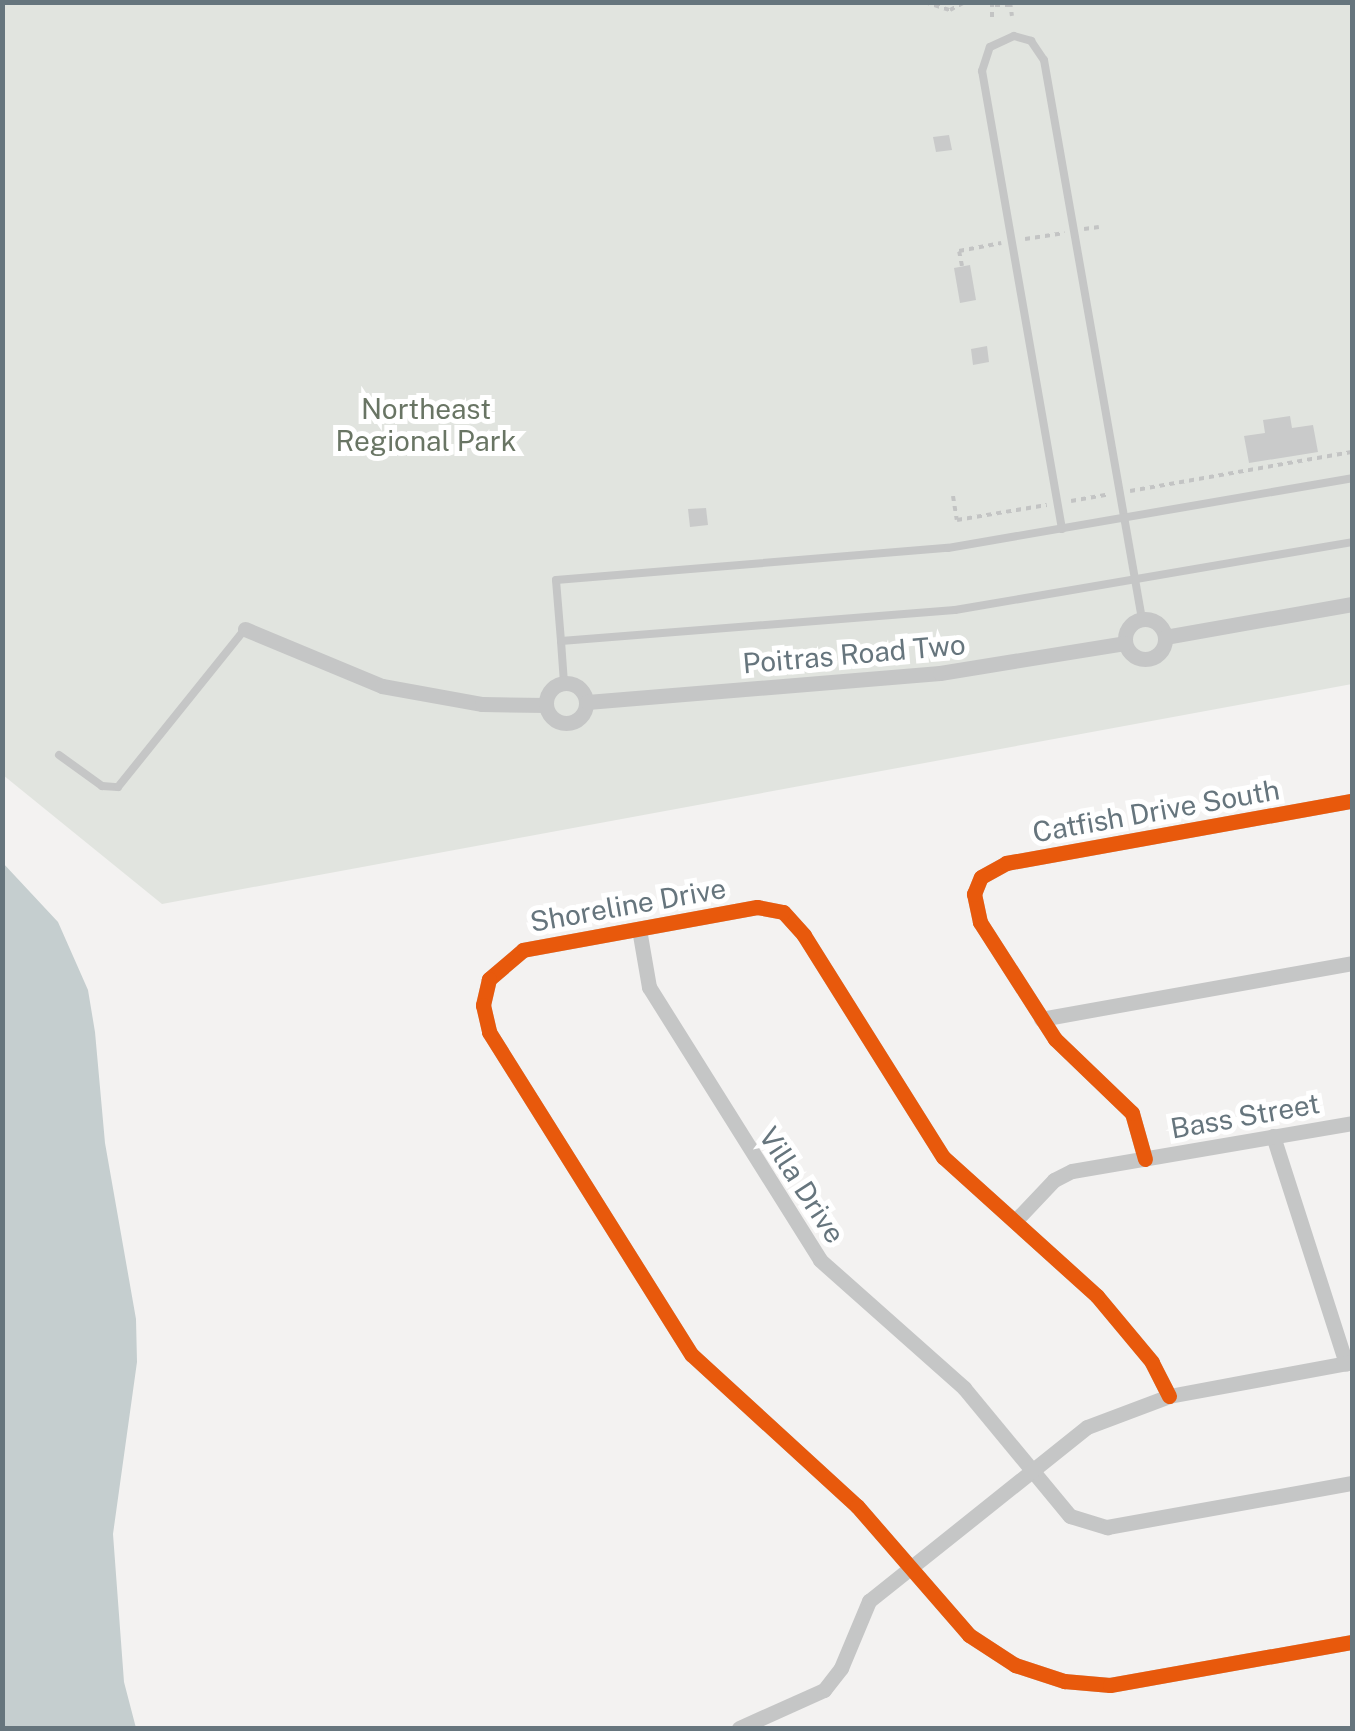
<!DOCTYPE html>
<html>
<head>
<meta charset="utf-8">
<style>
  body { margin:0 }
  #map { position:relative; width:1355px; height:1731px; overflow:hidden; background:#f3f2f1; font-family:"Public Sans",sans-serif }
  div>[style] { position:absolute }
  .green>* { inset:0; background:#e1e4df }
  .water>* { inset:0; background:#c5cecf }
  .building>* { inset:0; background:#c9caca }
  .path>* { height:4px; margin-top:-2px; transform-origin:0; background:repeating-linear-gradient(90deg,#c3c4c4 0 5px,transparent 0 10px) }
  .lane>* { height:8px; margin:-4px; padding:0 4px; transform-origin:4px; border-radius:4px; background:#c5c6c6 }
  .street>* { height:15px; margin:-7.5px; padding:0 7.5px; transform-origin:7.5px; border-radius:7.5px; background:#c5c6c6 }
  .street>.ring { margin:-7.5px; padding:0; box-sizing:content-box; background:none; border:15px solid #c5c6c6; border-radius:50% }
  .cycleway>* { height:15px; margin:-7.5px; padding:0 7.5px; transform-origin:7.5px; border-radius:7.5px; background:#e8590c }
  span { translate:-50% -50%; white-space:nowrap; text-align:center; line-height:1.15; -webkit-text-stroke:10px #fff; paint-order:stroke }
  .park-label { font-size:28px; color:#697564 }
  .street-label { font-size:28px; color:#66757d }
  .frame { position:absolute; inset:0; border:5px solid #66757d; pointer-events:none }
</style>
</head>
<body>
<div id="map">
  <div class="green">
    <i style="clip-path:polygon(2px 3px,1352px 3px,1352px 684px,162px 904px,3px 775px)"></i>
  </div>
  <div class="water">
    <i style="clip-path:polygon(2px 862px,58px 922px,88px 990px,95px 1032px,105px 1143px,136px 1319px,137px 1362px,113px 1534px,124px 1682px,136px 1728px,3px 1728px)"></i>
  </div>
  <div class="building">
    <i style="clip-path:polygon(949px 135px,952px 150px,936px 152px,933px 137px)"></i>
    <i style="clip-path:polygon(970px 265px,976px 300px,960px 303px,954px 268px)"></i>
    <i style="clip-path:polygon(987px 346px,989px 362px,973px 365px,971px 349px)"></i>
    <i style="clip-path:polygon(1290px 416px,1292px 428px,1313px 425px,1318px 452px,1249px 463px,1244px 436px,1265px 433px,1263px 420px)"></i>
    <i style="clip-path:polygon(706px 508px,708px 525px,690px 527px,688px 509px)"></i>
  </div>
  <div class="path">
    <i style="left:925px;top:2px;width:26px;rotate:18deg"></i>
    <i style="left:950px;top:10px;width:17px;rotate:-28deg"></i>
    <i style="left:992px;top:2px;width:19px;rotate:90deg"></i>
    <i style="left:1010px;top:2px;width:14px;rotate:82deg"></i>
    <i style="left:995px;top:5px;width:16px"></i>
    <i style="left:1084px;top:229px;width:15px;rotate:-8deg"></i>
    <i style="left:1025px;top:239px;width:40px;rotate:-8.5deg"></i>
    <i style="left:962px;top:266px;width:15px;rotate:-101deg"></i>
    <i style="left:959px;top:251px;width:43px;rotate:-10.8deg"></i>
    <i style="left:1130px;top:491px;width:225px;rotate:-10deg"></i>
    <i style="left:953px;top:496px;width:24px;rotate:81deg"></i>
    <i style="left:957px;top:520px;width:91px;rotate:-9.5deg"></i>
    <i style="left:1071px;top:501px;width:36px;rotate:-10deg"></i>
  </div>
  <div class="lane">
    <i style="left:1062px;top:529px;width:465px;rotate:-99.9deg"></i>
    <i style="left:982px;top:71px;width:25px;rotate:-72deg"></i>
    <i style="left:990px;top:47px;width:26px;rotate:-25deg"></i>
    <i style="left:1014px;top:36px;width:18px;rotate:16deg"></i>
    <i style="left:1031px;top:41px;width:23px;rotate:56deg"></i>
    <i style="left:1044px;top:60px;width:568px;rotate:80.06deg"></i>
    <i style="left:561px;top:641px;width:61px;rotate:-94.7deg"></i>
    <i style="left:556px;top:580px;width:393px;rotate:-4.7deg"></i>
    <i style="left:948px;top:548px;width:410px;rotate:-9.8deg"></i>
    <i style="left:564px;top:683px;width:42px;rotate:-94.1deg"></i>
    <i style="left:561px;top:641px;width:395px;rotate:-4.5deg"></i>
    <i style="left:955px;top:610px;width:403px;rotate:-9.7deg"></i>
    <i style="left:59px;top:755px;width:53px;rotate:35.8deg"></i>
    <i style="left:102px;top:786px;width:16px;rotate:4deg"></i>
    <i style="left:118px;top:787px;width:203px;rotate:-51.2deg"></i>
  </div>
  <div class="street">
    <i class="ring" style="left:1125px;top:619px;width:25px;height:25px"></i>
    <i style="left:245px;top:629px;width:148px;rotate:22.6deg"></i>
    <i style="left:382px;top:686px;width:102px;rotate:10.2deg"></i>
    <i style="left:482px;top:704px;width:64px;rotate:0.9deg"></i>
    <i style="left:1165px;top:637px;width:190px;rotate:-10deg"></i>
    <i class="ring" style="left:546px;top:683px;width:25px;height:25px"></i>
    <i style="left:587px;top:702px;width:354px;rotate:-4.7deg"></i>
    <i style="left:940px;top:673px;width:187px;rotate:-9.2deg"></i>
    <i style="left:639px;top:929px;width:59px;rotate:80.2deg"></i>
    <i style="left:649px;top:987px;width:322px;rotate:57.9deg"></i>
    <i style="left:820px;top:1260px;width:193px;rotate:41.6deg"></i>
    <i style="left:964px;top:1388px;width:166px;rotate:50.4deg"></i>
    <i style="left:1070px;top:1516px;width:39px;rotate:17deg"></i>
    <i style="left:1107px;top:1527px;width:249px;rotate:-10.2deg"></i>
    <i style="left:1041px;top:1019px;width:316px;rotate:-10.2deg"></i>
    <i style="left:1273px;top:1136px;width:239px;rotate:72.2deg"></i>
    <i style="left:1145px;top:1159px;width:48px;rotate:-105.8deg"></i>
    <i style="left:1132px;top:1113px;width:107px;rotate:-136.1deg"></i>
    <i style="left:1055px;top:1039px;width:139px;rotate:-122.7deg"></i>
    <i style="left:980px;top:922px;width:29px;rotate:-102deg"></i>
    <i style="left:974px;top:894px;width:18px;rotate:-68deg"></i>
    <i style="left:981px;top:877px;width:29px;rotate:-29deg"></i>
    <i style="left:1006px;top:863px;width:352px;rotate:-10.2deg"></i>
    <i style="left:1016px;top:1220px;width:55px;rotate:-46.5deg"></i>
    <i style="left:1054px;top:1180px;width:20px;rotate:-27deg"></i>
    <i style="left:1072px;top:1171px;width:284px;rotate:-9.7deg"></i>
    <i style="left:1169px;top:1396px;width:38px;rotate:-117deg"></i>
    <i style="left:1152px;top:1362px;width:86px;rotate:-129.8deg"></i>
    <i style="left:1097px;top:1296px;width:207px;rotate:-137.9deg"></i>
    <i style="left:943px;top:1157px;width:262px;rotate:-122.1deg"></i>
    <i style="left:804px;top:935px;width:31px;rotate:-132deg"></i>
    <i style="left:783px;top:912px;width:26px;rotate:-169deg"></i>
    <i style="left:757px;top:907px;width:238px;rotate:169.6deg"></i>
    <i style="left:523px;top:950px;width:45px;rotate:139.5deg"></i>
    <i style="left:489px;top:979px;width:27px;rotate:103deg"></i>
    <i style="left:483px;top:1005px;width:28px;rotate:77deg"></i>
    <i style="left:489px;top:1032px;width:381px;rotate:57.9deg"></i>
    <i style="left:692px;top:1355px;width:224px;rotate:42.5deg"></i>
    <i style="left:857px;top:1506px;width:171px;rotate:49deg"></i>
    <i style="left:969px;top:1635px;width:55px;rotate:33.1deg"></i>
    <i style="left:1015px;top:1665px;width:52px;rotate:18.1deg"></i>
    <i style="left:1064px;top:1681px;width:46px;rotate:5deg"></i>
    <i style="left:1110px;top:1685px;width:246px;rotate:-10.1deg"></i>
    <i style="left:739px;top:1728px;width:93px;rotate:-24.1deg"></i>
    <i style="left:824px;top:1690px;width:28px;rotate:-52deg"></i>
    <i style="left:841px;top:1668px;width:73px;rotate:-67.3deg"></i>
    <i style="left:869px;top:1601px;width:279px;rotate:-38.6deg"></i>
    <i style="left:1087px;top:1427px;width:88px;rotate:-20.7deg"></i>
    <i style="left:1169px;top:1396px;width:186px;rotate:-10.5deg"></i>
  </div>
  <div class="cycleway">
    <i style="left:1145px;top:1159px;width:48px;rotate:-105.8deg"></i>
    <i style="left:1132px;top:1113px;width:107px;rotate:-136.1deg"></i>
    <i style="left:1055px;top:1039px;width:139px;rotate:-122.7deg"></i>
    <i style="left:980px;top:922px;width:29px;rotate:-102deg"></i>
    <i style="left:974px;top:894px;width:18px;rotate:-68deg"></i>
    <i style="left:981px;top:877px;width:29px;rotate:-29deg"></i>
    <i style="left:1006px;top:863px;width:352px;rotate:-10.2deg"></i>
    <i style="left:1169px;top:1396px;width:38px;rotate:-117deg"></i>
    <i style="left:1152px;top:1362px;width:86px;rotate:-129.8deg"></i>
    <i style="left:1097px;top:1296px;width:207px;rotate:-137.9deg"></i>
    <i style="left:943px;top:1157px;width:262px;rotate:-122.1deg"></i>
    <i style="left:804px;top:935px;width:31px;rotate:-132deg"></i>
    <i style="left:783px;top:912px;width:26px;rotate:-169deg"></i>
    <i style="left:757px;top:907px;width:238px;rotate:169.6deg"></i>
    <i style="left:523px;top:950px;width:45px;rotate:139.5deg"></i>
    <i style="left:489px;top:979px;width:27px;rotate:103deg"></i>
    <i style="left:483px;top:1005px;width:28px;rotate:77deg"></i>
    <i style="left:489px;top:1032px;width:381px;rotate:57.9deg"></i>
    <i style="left:692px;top:1355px;width:224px;rotate:42.5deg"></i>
    <i style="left:857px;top:1506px;width:171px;rotate:49deg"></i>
    <i style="left:969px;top:1635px;width:55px;rotate:33.1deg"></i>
    <i style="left:1015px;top:1665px;width:52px;rotate:18.1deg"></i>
    <i style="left:1064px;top:1681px;width:46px;rotate:5deg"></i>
    <i style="left:1110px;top:1685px;width:246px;rotate:-10.1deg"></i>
  </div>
  <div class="park-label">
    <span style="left:426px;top:425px">Northeast<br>Regional Park</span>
  </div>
  <div class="street-label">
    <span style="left:854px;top:654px;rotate:-5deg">Poitras Road Two</span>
    <span style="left:1156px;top:811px;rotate:-10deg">Catfish Drive South</span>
    <span style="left:628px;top:905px;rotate:-10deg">Shoreline Drive</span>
    <span style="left:1245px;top:1116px;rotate:-10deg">Bass Street</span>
    <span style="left:802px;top:1185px;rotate:57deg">Villa Drive</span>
  </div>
  <div class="frame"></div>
</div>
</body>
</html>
